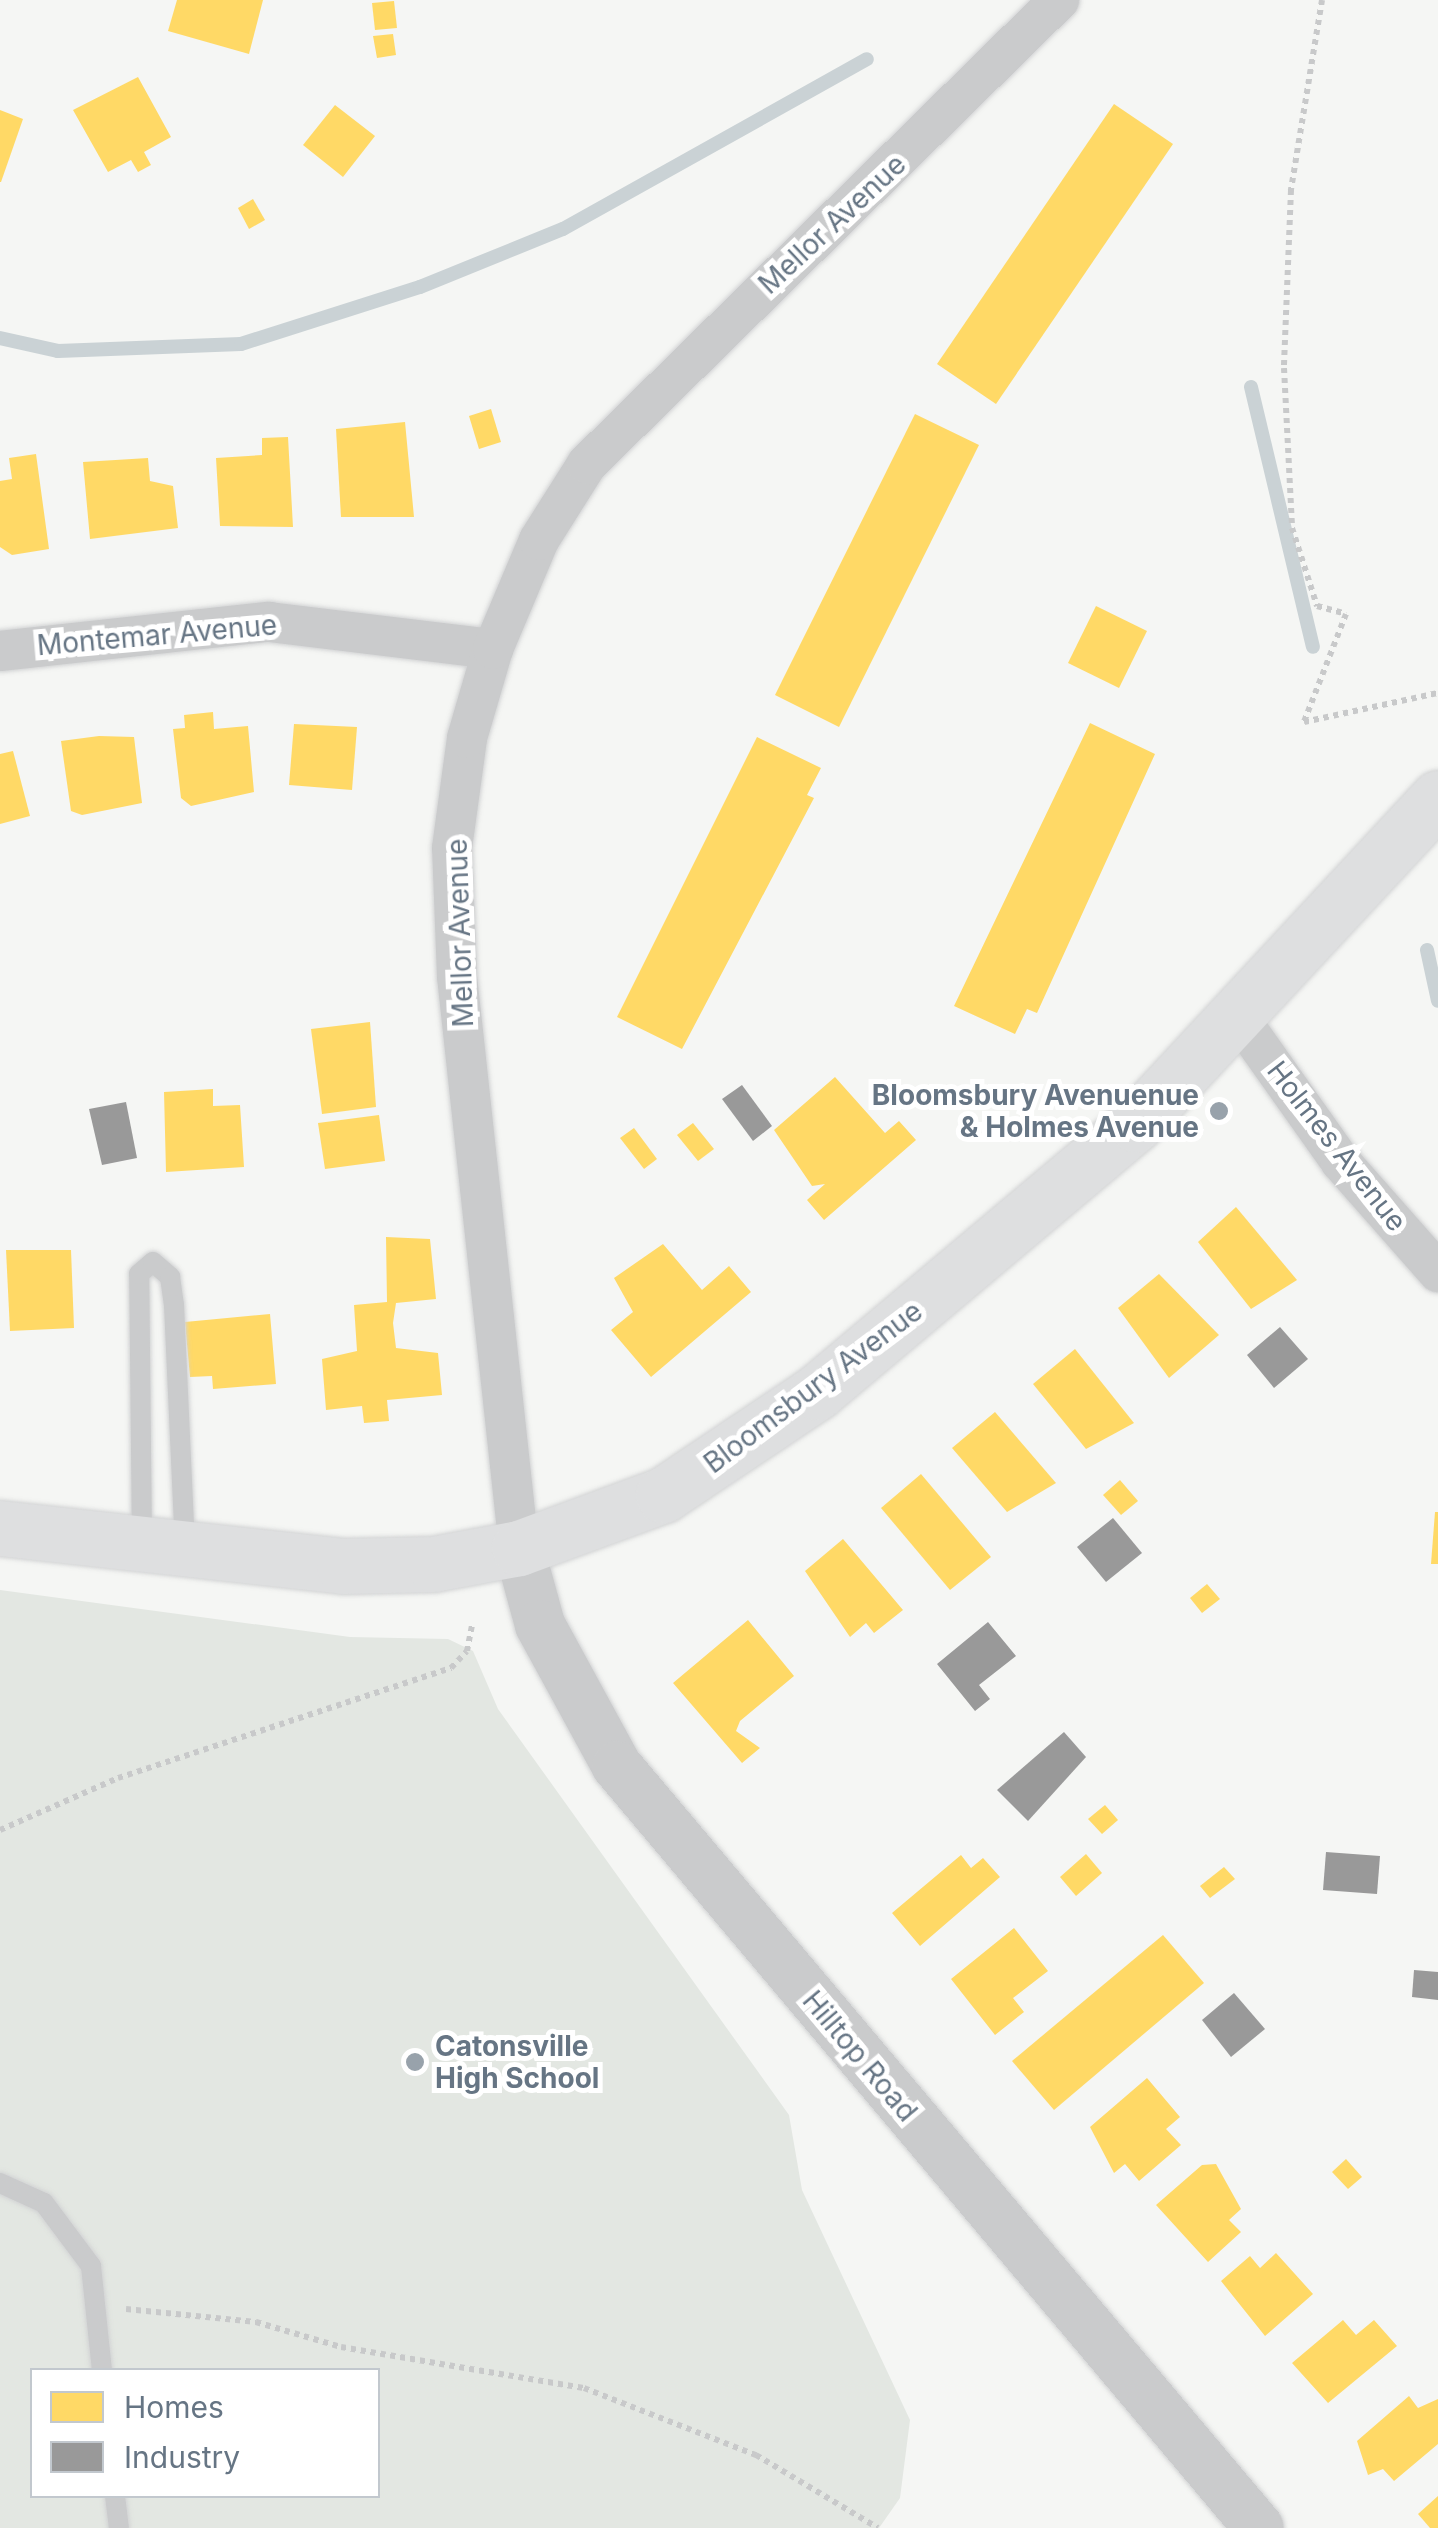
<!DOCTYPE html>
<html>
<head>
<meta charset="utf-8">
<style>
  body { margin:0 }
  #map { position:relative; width:1438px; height:2528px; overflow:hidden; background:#f5f6f4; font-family:Inter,sans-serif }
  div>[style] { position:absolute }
  .green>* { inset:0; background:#e3e7e2 }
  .homes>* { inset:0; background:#ffd966 }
  .industry>* { inset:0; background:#999 }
  .stream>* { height:14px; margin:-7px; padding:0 7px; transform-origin:7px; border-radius:7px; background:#cad2d5 }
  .path>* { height:6px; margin-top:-3px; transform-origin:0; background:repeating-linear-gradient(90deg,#c8c9ca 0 5px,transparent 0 10px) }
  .roads { filter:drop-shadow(0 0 2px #d2d3d4) drop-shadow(0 0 2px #d2d3d4) }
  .service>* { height:20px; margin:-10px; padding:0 10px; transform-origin:10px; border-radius:10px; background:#cacbcc }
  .minor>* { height:40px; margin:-20px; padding:0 20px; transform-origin:20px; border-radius:20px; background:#cacbcc }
  .tertiary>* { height:50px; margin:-25px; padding:0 25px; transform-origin:25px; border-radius:25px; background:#cacbcc }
  .secondary>* { height:55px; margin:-27.5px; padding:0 27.5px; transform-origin:27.5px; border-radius:27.5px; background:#dedfe0 }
  .dots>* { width:28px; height:28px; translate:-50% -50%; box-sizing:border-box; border:5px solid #fff; border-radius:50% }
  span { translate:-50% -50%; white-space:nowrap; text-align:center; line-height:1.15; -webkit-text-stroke:10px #fff; paint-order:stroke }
  .street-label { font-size:28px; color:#667584 }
  .poi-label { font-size:28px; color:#667584; font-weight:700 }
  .right { translate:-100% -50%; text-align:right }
  .left { translate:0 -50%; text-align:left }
  .legend { position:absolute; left:30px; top:2368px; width:350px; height:130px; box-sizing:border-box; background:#fff; border:2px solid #c2c8ce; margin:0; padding:12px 18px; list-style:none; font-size:30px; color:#667584 }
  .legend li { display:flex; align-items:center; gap:20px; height:50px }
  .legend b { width:50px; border:2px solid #c2c8ce }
</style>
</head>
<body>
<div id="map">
  <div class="green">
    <i style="clip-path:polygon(evenodd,0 1590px,350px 1637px,448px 1639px,473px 1651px,498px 1709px,789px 2115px,802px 2190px,910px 2420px,900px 2498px,879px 2528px,0 2528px,0 1590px,32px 2370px,378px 2370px,378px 2496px,32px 2496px,32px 2370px)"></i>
  </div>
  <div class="homes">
    <i style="clip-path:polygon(177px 0,263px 0,249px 54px,168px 31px)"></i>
    <i style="clip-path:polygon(394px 1px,397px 28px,375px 30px,372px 3px)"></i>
    <i style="clip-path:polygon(393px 34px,396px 55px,377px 58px,373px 36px)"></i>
    <i style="clip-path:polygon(138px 77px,171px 137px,144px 152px,151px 165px,138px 172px,131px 160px,108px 172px,73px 110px)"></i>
    <i style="clip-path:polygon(1114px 104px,1173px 144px,996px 404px,937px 364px)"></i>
    <i style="clip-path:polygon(335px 105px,375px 136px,343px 177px,303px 145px)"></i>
    <i style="clip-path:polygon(0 110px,23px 119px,1px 182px,0 182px)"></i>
    <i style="clip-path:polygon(253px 199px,265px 220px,249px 229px,238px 208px)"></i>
    <i style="clip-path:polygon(491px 409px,501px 442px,479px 449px,469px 416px)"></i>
    <i style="clip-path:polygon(915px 414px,979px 445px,839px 727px,775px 695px)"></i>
    <i style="clip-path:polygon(405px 422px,414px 517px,341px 517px,336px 429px)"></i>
    <i style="clip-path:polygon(288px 437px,293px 527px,220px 526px,216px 458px,262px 455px,262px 438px)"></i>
    <i style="clip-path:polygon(36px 454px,49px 549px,12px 555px,0 547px,0 481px,12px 479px,9px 458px)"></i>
    <i style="clip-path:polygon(148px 458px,150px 481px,173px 486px,178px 528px,90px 539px,83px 462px)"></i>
    <i style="clip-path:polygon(1096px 606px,1147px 631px,1119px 688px,1068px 663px)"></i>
    <i style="clip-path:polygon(213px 712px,214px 729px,248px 726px,254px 792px,191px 806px,181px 798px,173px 729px,185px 728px,184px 715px)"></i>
    <i style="clip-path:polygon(1090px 723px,1155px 754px,1037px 1013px,1027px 1009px,1015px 1034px,954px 1006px)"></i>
    <i style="clip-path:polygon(294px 724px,357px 727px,352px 790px,289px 785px)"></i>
    <i style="clip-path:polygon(99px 736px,134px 737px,142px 803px,82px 815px,71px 811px,61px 741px)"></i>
    <i style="clip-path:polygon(757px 737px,821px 768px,807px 795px,814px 798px,682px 1049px,617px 1017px)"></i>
    <i style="clip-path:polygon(13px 751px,30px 816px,0 824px,0 754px)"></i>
    <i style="clip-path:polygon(370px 1022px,376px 1107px,322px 1114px,311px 1029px)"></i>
    <i style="clip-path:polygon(835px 1077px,885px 1133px,899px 1121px,916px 1140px,824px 1220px,807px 1200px,825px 1184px,812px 1186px,774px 1130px)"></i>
    <i style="clip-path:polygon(213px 1089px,213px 1106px,240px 1105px,244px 1167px,166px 1172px,164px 1092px)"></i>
    <i style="clip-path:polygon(379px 1115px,385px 1161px,325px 1169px,318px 1123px)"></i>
    <i style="clip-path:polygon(693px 1123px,714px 1149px,698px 1161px,677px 1135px)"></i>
    <i style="clip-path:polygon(634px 1128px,657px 1159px,644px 1169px,620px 1138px)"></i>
    <i style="clip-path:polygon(1236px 1207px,1297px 1280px,1251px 1309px,1198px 1242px)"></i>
    <i style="clip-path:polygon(386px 1237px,430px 1239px,436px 1299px,396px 1303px,393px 1323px,396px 1348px,438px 1353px,442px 1395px,387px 1400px,389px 1421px,364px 1423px,362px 1406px,326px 1410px,322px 1359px,357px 1351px,354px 1305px,387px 1302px)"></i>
    <i style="clip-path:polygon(663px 1244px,702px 1290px,729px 1266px,751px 1292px,651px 1377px,611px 1330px,633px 1312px,614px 1278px)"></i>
    <i style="clip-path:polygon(6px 1250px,71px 1250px,74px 1328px,10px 1331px)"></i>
    <i style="clip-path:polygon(1159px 1274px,1219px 1335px,1169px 1378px,1118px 1308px)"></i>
    <i style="clip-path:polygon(270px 1314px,276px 1384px,213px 1389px,212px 1376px,190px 1377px,185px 1322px)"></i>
    <i style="clip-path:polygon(1075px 1349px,1134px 1423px,1086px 1449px,1033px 1384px)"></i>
    <i style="clip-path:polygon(995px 1412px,1056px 1483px,1007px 1512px,952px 1448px)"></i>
    <i style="clip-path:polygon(921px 1474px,991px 1557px,950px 1590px,881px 1508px)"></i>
    <i style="clip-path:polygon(1120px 1480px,1138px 1501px,1121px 1515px,1103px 1495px)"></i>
    <i style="clip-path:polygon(1435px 1512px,1438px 1512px,1438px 1564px,1431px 1564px)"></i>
    <i style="clip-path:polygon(843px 1539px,903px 1610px,874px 1633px,866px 1623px,850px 1637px,805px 1571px)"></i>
    <i style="clip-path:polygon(1207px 1584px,1220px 1599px,1202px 1613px,1190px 1598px)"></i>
    <i style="clip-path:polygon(748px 1620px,794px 1676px,740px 1721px,736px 1731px,760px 1748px,742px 1763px,673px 1683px)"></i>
    <i style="clip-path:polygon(1105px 1805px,1118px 1820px,1102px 1834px,1088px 1819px)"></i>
    <i style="clip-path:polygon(1086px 1854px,1102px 1873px,1076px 1896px,1060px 1877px)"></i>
    <i style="clip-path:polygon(961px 1855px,971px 1868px,983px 1858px,1000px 1877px,920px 1946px,892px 1913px)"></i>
    <i style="clip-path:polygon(1224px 1867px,1235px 1879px,1210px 1898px,1200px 1886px)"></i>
    <i style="clip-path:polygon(1014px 1928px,1048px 1971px,1013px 1998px,1024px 2012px,995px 2035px,951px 1979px)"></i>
    <i style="clip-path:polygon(1163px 1935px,1204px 1983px,1054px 2110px,1012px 2061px)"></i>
    <i style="clip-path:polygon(1147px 2078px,1180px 2117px,1166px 2129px,1181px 2145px,1139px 2181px,1125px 2164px,1114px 2173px,1090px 2127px)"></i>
    <i style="clip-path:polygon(1346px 2159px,1362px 2177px,1348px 2189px,1332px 2172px)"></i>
    <i style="clip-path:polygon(1216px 2164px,1241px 2209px,1229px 2220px,1241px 2232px,1208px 2262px,1156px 2205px,1202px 2165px)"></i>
    <i style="clip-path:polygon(1276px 2253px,1313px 2294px,1265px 2336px,1221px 2281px,1250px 2256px,1260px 2268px)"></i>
    <i style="clip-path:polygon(1343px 2320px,1356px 2335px,1374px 2320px,1397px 2346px,1328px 2403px,1292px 2363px)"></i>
    <i style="clip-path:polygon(1409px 2396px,1418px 2408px,1438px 2399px,1438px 2444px,1394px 2481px,1383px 2469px,1368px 2475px,1357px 2441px)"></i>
    <i style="clip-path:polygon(1438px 2496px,1438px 2528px,1430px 2528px,1418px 2514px)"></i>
  </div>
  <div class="industry">
    <i style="clip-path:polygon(742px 1085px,772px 1126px,753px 1141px,722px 1099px)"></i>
    <i style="clip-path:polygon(126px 1102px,137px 1158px,102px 1165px,89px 1109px)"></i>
    <i style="clip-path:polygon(1280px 1327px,1308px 1359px,1274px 1388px,1247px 1355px)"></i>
    <i style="clip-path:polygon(1113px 1518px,1142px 1553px,1106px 1582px,1077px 1547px)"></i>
    <i style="clip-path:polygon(988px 1622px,1016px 1656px,979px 1685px,990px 1699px,975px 1711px,937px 1664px)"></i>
    <i style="clip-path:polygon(1064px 1732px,1086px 1757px,1028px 1821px,997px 1790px)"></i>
    <i style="clip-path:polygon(1326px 1852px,1380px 1856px,1377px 1894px,1323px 1890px)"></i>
    <i style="clip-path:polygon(1414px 1970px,1438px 1972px,1438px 2000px,1412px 1997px)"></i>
    <i style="clip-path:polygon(1234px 1993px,1265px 2029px,1231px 2057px,1202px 2020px)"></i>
  </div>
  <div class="stream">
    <i style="left:0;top:338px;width:59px;rotate:12.6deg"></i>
    <i style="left:58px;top:351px;width:183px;rotate:-2.2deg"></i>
    <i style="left:241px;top:344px;width:188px;rotate:-17.7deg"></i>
    <i style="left:420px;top:287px;width:154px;rotate:-22.1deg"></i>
    <i style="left:563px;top:229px;width:348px;rotate:-29.2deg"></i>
    <i style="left:1251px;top:387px;width:267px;rotate:76.6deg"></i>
    <i style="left:1427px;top:950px;width:52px;rotate:77.8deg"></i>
  </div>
  <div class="path">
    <i style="left:1322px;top:0;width:193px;rotate:99.3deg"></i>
    <i style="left:1291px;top:190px;width:178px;rotate:92.3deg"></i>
    <i style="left:1284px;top:368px;width:160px;rotate:87.1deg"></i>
    <i style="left:1292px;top:528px;width:82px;rotate:72.2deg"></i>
    <i style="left:1317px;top:606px;width:30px;rotate:15deg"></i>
    <i style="left:1346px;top:614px;width:116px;rotate:111.3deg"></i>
    <i style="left:1304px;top:722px;width:137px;rotate:-12.2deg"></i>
    <i style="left:0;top:1830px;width:129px;rotate:-23.8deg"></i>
    <i style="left:118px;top:1778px;width:351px;rotate:-18.3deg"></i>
    <i style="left:451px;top:1668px;width:23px;rotate:-47deg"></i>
    <i style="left:467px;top:1651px;width:26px;rotate:-79deg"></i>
    <i style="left:126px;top:2309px;width:131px;rotate:5.7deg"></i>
    <i style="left:256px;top:2322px;width:89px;rotate:16.4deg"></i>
    <i style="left:341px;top:2347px;width:246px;rotate:9.6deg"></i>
    <i style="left:584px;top:2388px;width:185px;rotate:21.3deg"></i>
    <i style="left:756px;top:2455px;width:142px;rotate:30.9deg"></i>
  </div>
  <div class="roads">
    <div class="service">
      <i style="left:142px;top:1543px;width:269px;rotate:-90.6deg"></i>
      <i style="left:139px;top:1274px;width:18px;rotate:-41deg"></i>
      <i style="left:153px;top:1262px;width:23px;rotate:41deg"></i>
      <i style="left:170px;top:1277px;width:28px;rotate:82deg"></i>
      <i style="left:174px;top:1305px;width:242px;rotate:87.4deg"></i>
      <i style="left:0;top:2183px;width:48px;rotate:24.4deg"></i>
      <i style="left:44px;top:2203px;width:79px;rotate:53.3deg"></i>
      <i style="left:91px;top:2266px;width:105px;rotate:84deg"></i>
      <i style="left:115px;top:2496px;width:32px;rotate:83deg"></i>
    </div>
    <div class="minor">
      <i style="left:0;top:651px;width:271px;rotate:-6.2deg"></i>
      <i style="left:269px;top:622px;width:226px;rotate:6.9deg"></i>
      <i style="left:1239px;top:1018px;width:176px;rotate:54.7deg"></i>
      <i style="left:1341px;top:1162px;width:147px;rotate:48.6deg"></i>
      <i style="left:519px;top:1548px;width:575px;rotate:-96.19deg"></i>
      <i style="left:457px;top:976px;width:128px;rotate:-92.2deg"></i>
      <i style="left:452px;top:848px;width:111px;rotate:-82.2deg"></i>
      <i style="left:467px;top:738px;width:93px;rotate:-73.7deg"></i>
      <i style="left:493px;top:649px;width:118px;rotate:-67.1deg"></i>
      <i style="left:539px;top:540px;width:90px;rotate:-57.7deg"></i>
      <i style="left:587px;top:464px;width:662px;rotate:-44.51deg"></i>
    </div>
    <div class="tertiary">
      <i style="left:519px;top:1548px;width:80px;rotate:74.7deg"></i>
      <i style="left:540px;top:1625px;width:161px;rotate:61.4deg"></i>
      <i style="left:617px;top:1766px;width:996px;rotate:49.89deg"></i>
    </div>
    <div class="secondary">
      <i style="left:0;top:1528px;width:346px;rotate:6.3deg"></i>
      <i style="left:344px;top:1566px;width:89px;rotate:-1.3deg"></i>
      <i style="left:433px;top:1564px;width:87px;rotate:-10.5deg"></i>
      <i style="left:519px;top:1548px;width:153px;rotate:-20.2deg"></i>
      <i style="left:663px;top:1495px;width:185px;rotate:-33.8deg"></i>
      <i style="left:817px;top:1392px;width:416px;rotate:-40.1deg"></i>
      <i style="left:1135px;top:1124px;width:445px;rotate:-47.1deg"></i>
    </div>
  </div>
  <div class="dots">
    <i style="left:1219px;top:1111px;background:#98a2ab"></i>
    <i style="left:415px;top:2062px;background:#98a2ab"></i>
  </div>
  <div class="street-label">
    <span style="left:832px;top:224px;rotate:-43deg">Mellor Avenue</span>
    <span style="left:157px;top:635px;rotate:-5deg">Montemar Avenue</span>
    <span style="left:460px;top:933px;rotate:-92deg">Mellor Avenue</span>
    <span style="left:1337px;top:1146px;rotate:52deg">Holmes Avenue</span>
    <span style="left:813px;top:1387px;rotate:-37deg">Bloomsbury Avenue</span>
    <span style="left:860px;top:2056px;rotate:50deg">Hilltop Road</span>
  </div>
  <div class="poi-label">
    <span class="right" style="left:1199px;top:1111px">Bloomsbury Avenuenue<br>&amp; Holmes Avenue</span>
    <span class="left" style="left:435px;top:2062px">Catonsville<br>High School</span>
  </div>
  <ul class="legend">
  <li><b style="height:28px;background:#ffd966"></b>Homes</li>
  <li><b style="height:28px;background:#999"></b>Industry</li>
  </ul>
</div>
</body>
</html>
